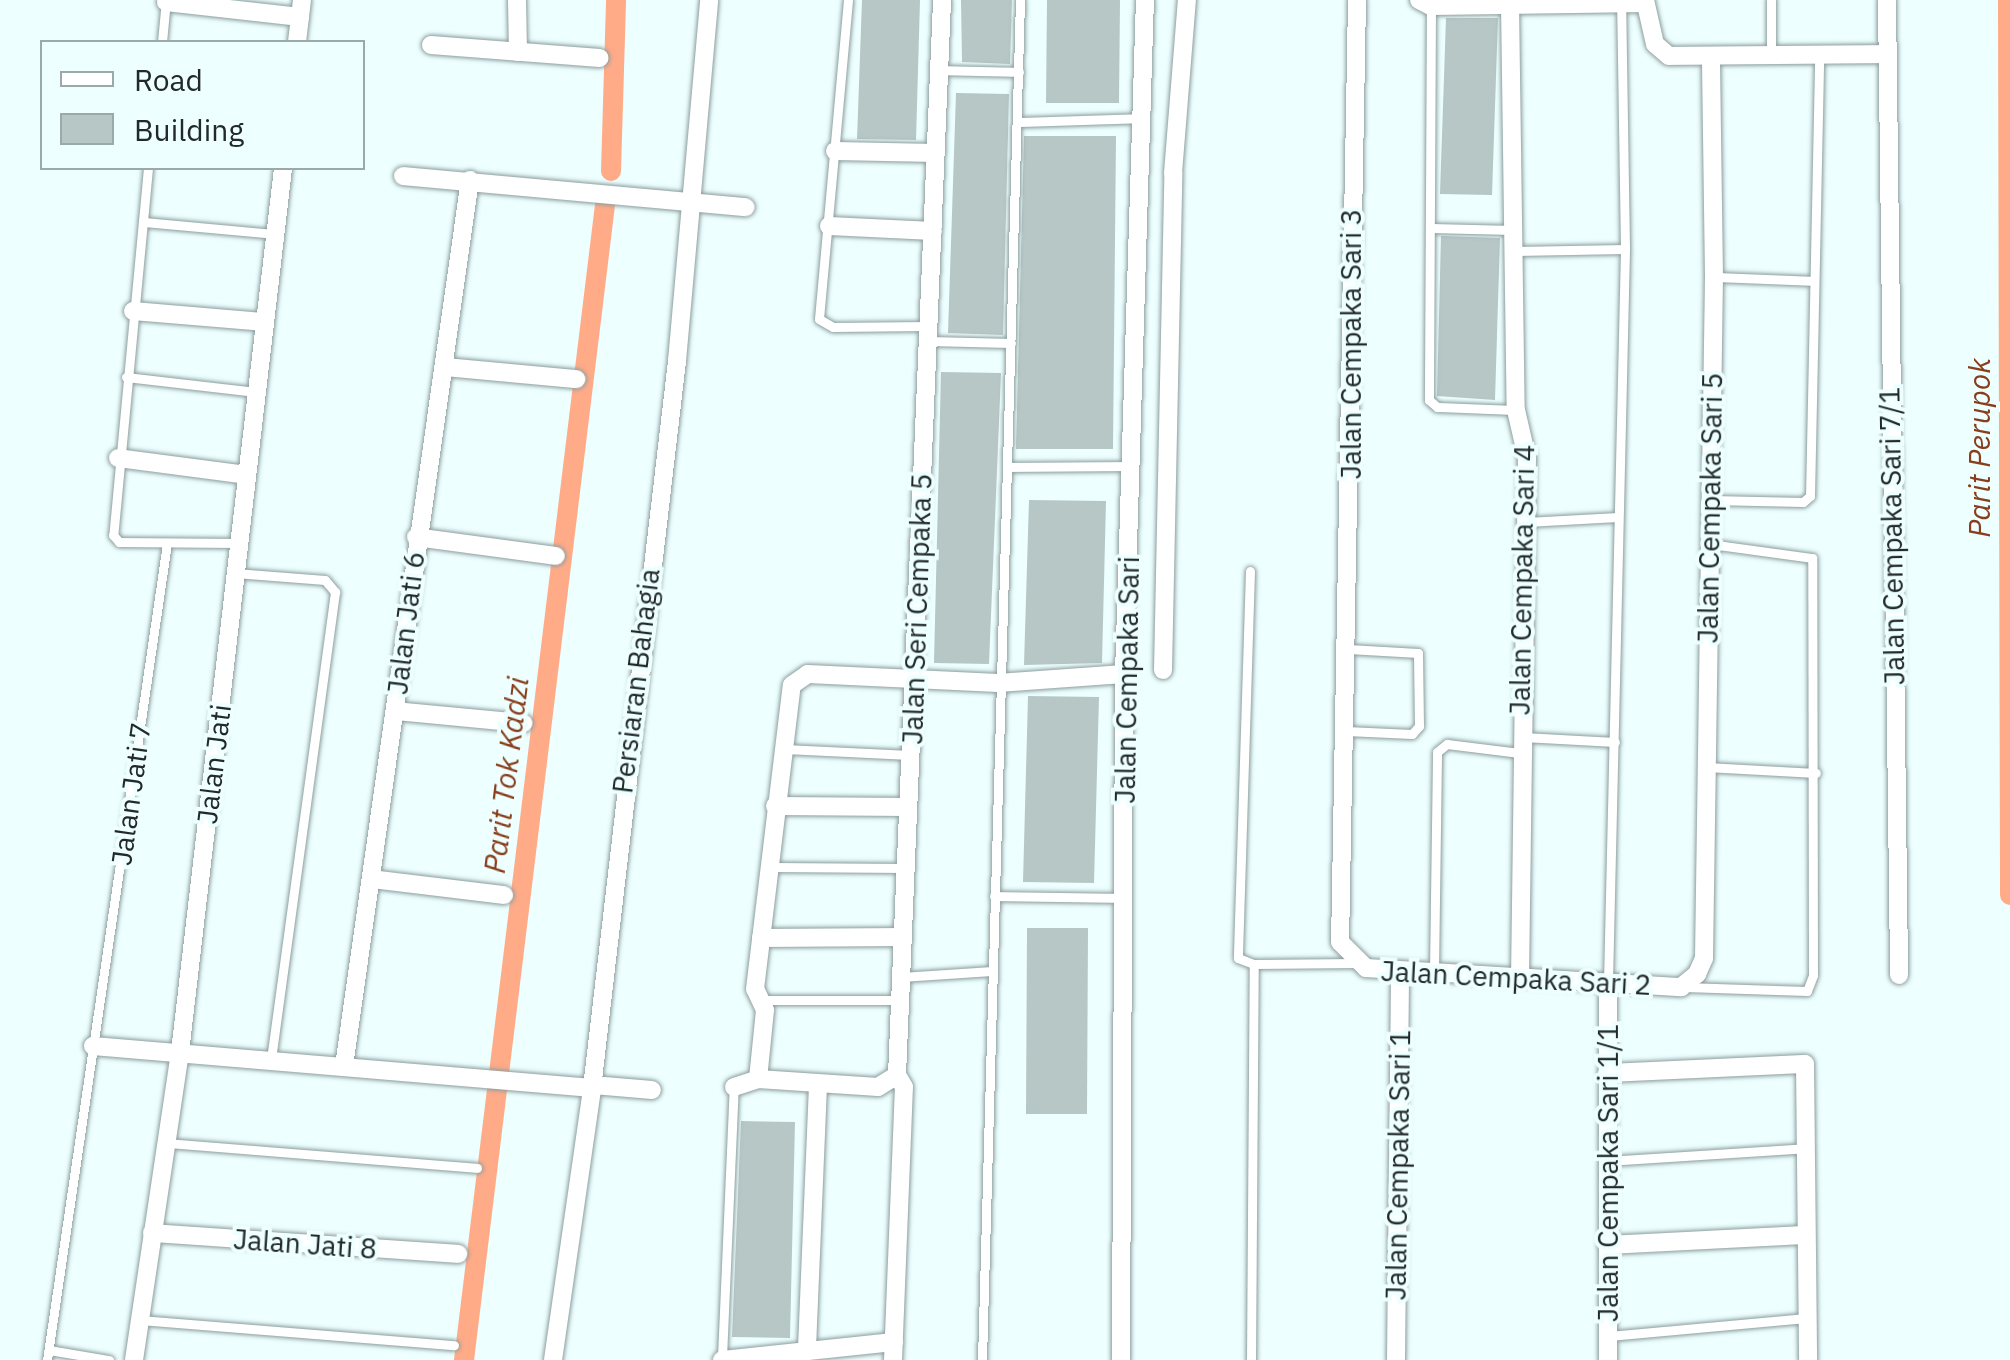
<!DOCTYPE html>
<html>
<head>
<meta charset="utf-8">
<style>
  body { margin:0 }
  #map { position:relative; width:2010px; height:1360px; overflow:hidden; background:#edffff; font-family:"IBM Plex Sans",sans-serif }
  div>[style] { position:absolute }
  .canal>* { height:20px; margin:-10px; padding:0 10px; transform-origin:10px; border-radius:10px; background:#ffab88 }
  .building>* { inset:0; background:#b6c7c6 }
  .roads { filter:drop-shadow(0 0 2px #8d9d9d) drop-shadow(0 0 2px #8d9d9d) }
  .service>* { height:9px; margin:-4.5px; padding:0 4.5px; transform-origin:4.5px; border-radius:4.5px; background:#fff }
  .minor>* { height:18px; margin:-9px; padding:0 9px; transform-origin:9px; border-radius:9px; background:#fff }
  span { translate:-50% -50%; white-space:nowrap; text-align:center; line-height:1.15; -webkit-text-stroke:8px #edffff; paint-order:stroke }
  .street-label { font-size:28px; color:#232929 }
  .water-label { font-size:30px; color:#893e1b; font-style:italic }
  .legend { position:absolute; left:40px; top:40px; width:325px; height:130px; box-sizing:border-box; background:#edffff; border:2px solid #9ca9a9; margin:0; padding:12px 18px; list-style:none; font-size:30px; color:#232929 }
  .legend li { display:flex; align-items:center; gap:20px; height:50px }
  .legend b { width:50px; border:2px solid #9ca9a9 }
</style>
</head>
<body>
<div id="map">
  <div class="canal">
    <i style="left:2008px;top:0;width:895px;rotate:89.87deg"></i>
    <i style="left:611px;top:171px;width:171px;rotate:-88.3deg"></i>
    <i style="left:464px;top:1360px;width:1172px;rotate:-83.04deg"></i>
  </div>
  <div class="building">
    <i style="clip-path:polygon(862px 0,920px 0,916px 140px,857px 139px)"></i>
    <i style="clip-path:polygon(961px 0,1012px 0,1010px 64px,962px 62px)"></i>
    <i style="clip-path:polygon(1047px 0,1120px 0,1119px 103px,1046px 103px)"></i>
    <i style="clip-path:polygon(1446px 18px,1498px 18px,1492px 195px,1440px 194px)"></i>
    <i style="clip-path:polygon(956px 93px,1009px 94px,1003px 335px,948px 333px)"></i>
    <i style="clip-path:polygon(1024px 136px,1116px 136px,1113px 449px,1016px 449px)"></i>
    <i style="clip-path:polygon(1441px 236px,1500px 238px,1495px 400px,1437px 396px)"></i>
    <i style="clip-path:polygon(941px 372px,1001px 373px,989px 664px,934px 663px)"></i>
    <i style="clip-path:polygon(1029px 500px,1106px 501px,1102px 663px,1024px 665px)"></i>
    <i style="clip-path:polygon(1028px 696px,1099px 697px,1094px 883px,1023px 882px)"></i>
    <i style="clip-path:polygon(1027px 928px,1088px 928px,1087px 1114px,1026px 1114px)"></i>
    <i style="clip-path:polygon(741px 1121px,795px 1122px,790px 1338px,732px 1337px)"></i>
  </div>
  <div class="roads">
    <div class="service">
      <i style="left:848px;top:0;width:320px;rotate:95.2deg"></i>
      <i style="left:819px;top:319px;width:16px;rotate:30deg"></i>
      <i style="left:833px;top:327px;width:95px;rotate:-0.6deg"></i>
      <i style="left:1771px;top:0;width:54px;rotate:90deg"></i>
      <i style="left:1431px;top:6px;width:394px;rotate:90.3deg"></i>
      <i style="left:1429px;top:400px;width:11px;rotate:41deg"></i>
      <i style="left:1437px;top:407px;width:79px;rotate:2.2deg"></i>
      <i style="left:162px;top:42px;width:42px;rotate:-84.6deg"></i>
      <i style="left:939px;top:70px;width:80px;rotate:1.4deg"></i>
      <i style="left:1017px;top:122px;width:124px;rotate:-1.8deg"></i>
      <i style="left:148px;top:168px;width:369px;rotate:95.4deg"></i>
      <i style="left:113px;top:535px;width:9px;rotate:49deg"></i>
      <i style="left:119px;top:542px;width:119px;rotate:0.5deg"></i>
      <i style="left:143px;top:222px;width:132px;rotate:5.2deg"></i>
      <i style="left:1431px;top:228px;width:82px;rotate:1.4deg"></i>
      <i style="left:1515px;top:251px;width:110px;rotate:-1deg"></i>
      <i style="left:1714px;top:277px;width:98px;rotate:2.3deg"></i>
      <i style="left:929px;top:341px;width:82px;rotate:1.4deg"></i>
      <i style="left:126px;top:377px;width:131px;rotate:6.6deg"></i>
      <i style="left:1007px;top:467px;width:122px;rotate:-0.5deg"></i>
      <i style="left:1711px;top:500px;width:92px;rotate:1.2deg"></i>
      <i style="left:1803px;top:502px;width:9px;rotate:-41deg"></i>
      <i style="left:1810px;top:496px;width:438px;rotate:-88.8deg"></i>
      <i style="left:1526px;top:522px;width:92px;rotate:-3.1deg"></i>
      <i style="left:1250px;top:571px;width:387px;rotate:91.8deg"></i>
      <i style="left:1238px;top:958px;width:17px;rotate:21deg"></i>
      <i style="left:1254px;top:964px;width:103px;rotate:-0.6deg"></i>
      <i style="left:235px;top:573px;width:90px;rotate:4.4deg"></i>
      <i style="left:325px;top:580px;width:16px;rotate:50deg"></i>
      <i style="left:335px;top:592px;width:472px;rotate:97.8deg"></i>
      <i style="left:1346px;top:731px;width:66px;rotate:2.6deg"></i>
      <i style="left:1412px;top:734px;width:11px;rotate:-49deg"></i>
      <i style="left:1419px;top:726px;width:73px;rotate:-90.8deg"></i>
      <i style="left:1418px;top:653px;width:70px;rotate:-176.7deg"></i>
      <i style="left:1523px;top:737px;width:92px;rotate:3.1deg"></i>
      <i style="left:784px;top:749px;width:127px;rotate:2.7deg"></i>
      <i style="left:1706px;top:767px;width:110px;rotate:3.1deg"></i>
      <i style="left:771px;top:867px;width:135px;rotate:0.4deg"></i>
      <i style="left:994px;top:896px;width:129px;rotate:0.9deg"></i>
      <i style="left:1434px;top:971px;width:219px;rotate:-89.2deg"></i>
      <i style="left:1437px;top:752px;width:13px;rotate:-39deg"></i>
      <i style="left:1447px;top:744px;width:73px;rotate:7.1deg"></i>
      <i style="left:901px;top:977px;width:91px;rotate:-3.8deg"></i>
      <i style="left:1608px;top:982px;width:733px;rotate:-88.67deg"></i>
      <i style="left:1625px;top:249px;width:244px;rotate:-90.9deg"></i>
      <i style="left:1684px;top:987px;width:123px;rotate:1.9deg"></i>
      <i style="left:1807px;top:991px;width:17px;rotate:-69deg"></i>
      <i style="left:1813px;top:975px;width:417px;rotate:-90.1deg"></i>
      <i style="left:1812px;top:558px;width:103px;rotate:-172.2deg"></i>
      <i style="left:762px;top:1000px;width:138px"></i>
      <i style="left:167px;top:1143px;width:311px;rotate:4.6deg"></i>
      <i style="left:1607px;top:1161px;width:202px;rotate:-3.7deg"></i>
      <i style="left:140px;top:1320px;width:315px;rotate:4.6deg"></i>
      <i style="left:1608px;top:1336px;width:200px;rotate:-5.2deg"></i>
      <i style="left:49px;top:1350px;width:61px;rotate:9.5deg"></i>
      <i style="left:722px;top:1357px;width:270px;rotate:-87.5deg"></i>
      <i style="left:47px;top:1360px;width:826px;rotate:-81.64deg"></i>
      <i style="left:982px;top:1360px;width:1361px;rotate:-88.4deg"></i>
      <i style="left:1251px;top:1360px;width:396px;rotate:-89.6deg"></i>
    </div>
    <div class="minor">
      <i style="left:517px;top:0;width:52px;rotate:88.9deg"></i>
      <i style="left:1357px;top:0;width:942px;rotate:91.03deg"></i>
      <i style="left:1340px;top:942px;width:37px;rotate:45deg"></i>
      <i style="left:1366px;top:968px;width:316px;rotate:3.5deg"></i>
      <i style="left:1681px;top:987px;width:21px;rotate:-39deg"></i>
      <i style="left:1697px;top:974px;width:17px;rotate:-66deg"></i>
      <i style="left:1704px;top:958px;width:681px;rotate:-89.16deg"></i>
      <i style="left:1714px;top:277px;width:218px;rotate:-90.8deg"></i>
      <i style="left:1419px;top:0;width:13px;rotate:27deg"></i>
      <i style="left:1431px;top:6px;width:214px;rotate:-0.8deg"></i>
      <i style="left:1645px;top:0;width:45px;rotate:77.2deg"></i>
      <i style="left:1655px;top:44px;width:18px;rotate:41deg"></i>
      <i style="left:1669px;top:56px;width:217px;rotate:-0.5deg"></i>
      <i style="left:1887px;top:0;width:975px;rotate:89.29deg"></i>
      <i style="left:166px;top:2px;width:135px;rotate:6.4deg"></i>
      <i style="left:1510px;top:4px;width:406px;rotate:89.2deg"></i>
      <i style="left:1516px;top:410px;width:49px;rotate:77.1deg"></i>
      <i style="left:1527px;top:458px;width:520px;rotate:90.77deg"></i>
      <i style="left:297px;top:42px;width:42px;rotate:-83.2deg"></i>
      <i style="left:431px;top:45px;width:169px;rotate:4.4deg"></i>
      <i style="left:835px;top:151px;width:101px;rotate:1.1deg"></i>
      <i style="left:403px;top:176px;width:344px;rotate:5.2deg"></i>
      <i style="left:829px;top:226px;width:104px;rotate:2.8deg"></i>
      <i style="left:133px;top:311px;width:130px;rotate:4.8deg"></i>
      <i style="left:446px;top:367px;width:131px;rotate:5.3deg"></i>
      <i style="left:118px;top:458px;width:130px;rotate:7.5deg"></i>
      <i style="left:416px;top:537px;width:141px;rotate:7.7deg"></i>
      <i style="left:1163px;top:670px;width:497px;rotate:-88.8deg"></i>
      <i style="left:1173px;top:173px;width:174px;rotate:-85.4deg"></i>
      <i style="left:395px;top:711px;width:129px;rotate:5.4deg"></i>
      <i style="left:775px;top:806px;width:133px;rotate:0.4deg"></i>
      <i style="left:371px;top:879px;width:134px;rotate:6.9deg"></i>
      <i style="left:761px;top:938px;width:142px;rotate:-0.4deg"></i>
      <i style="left:93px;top:1046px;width:501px;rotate:4.81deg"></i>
      <i style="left:344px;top:1066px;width:895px;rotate:-81.91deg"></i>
      <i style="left:1607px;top:1073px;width:198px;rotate:-2.6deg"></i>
      <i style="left:1805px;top:1064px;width:296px;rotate:89.4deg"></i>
      <i style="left:758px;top:1079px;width:69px;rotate:-84.2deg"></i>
      <i style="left:765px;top:1010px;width:23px;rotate:-115deg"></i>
      <i style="left:755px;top:989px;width:306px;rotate:-83.1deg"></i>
      <i style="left:792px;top:685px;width:19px;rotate:-35deg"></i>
      <i style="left:808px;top:674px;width:190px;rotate:2.7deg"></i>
      <i style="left:998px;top:683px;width:126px;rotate:-4.1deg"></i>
      <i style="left:592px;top:1085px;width:60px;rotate:4.8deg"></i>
      <i style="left:734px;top:1087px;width:25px;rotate:-18deg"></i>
      <i style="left:758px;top:1079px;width:120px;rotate:3.8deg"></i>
      <i style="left:878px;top:1087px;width:22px;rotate:-32deg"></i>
      <i style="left:897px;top:1075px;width:1076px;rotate:-87.6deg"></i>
      <i style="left:152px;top:1233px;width:307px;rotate:3.9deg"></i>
      <i style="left:1607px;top:1245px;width:198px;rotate:-2.9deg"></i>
      <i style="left:807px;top:1348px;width:260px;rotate:-87.6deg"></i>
      <i style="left:134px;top:1360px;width:311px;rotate:-81.5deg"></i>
      <i style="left:180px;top:1052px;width:890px;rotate:-83.35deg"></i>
      <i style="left:553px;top:1360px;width:275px;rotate:-81.8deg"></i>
      <i style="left:592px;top:1088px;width:732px;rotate:-83.33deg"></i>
      <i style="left:677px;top:361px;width:362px;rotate:-84.9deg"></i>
      <i style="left:722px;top:1360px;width:173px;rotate:-6deg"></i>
      <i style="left:893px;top:1360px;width:273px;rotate:-87.7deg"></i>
      <i style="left:904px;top:1087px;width:14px;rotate:-120deg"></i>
      <i style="left:1121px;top:1360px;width:686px;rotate:-89.75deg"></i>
      <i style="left:1124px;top:674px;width:674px;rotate:-88.22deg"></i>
      <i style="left:1396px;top:1360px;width:389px;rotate:-89.4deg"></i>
      <i style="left:1608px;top:1360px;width:374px;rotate:-90deg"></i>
    </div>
  </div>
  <div class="street-label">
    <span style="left:1351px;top:344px;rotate:-90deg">Jalan Cempaka Sari 3</span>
    <span style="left:1710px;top:508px;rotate:-89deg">Jalan Cempaka Sari 5</span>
    <span style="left:1892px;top:536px;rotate:-91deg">Jalan Cempaka Sari 7/1</span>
    <span style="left:1522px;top:580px;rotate:-89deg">Jalan Cempaka Sari 4</span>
    <span style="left:917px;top:609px;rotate:-88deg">Jalan Seri Cempaka 5</span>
    <span style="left:406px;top:623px;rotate:-83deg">Jalan Jati 6</span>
    <span style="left:1127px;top:680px;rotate:-89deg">Jalan Cempaka Sari</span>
    <span style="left:636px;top:681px;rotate:-83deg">Persiaran Bahagia</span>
    <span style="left:214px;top:764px;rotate:-83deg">Jalan Jati</span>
    <span style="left:131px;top:794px;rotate:-82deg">Jalan Jati 7</span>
    <span style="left:1516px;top:978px;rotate:3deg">Jalan Cempaka Sari 2</span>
    <span style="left:1398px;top:1165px;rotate:-89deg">Jalan Cempaka Sari 1</span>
    <span style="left:1608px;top:1173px;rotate:-90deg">Jalan Cempaka Sari 1/1</span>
    <span style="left:305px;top:1244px;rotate:4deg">Jalan Jati 8</span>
  </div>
  <div class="water-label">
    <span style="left:1979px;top:448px;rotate:-90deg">Parit Perupok</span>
    <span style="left:506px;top:775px;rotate:-83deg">Parit Tok Kadzi</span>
  </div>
  <ul class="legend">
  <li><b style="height:12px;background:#fff"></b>Road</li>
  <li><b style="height:28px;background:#b6c7c6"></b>Building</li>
  </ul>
</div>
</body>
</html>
